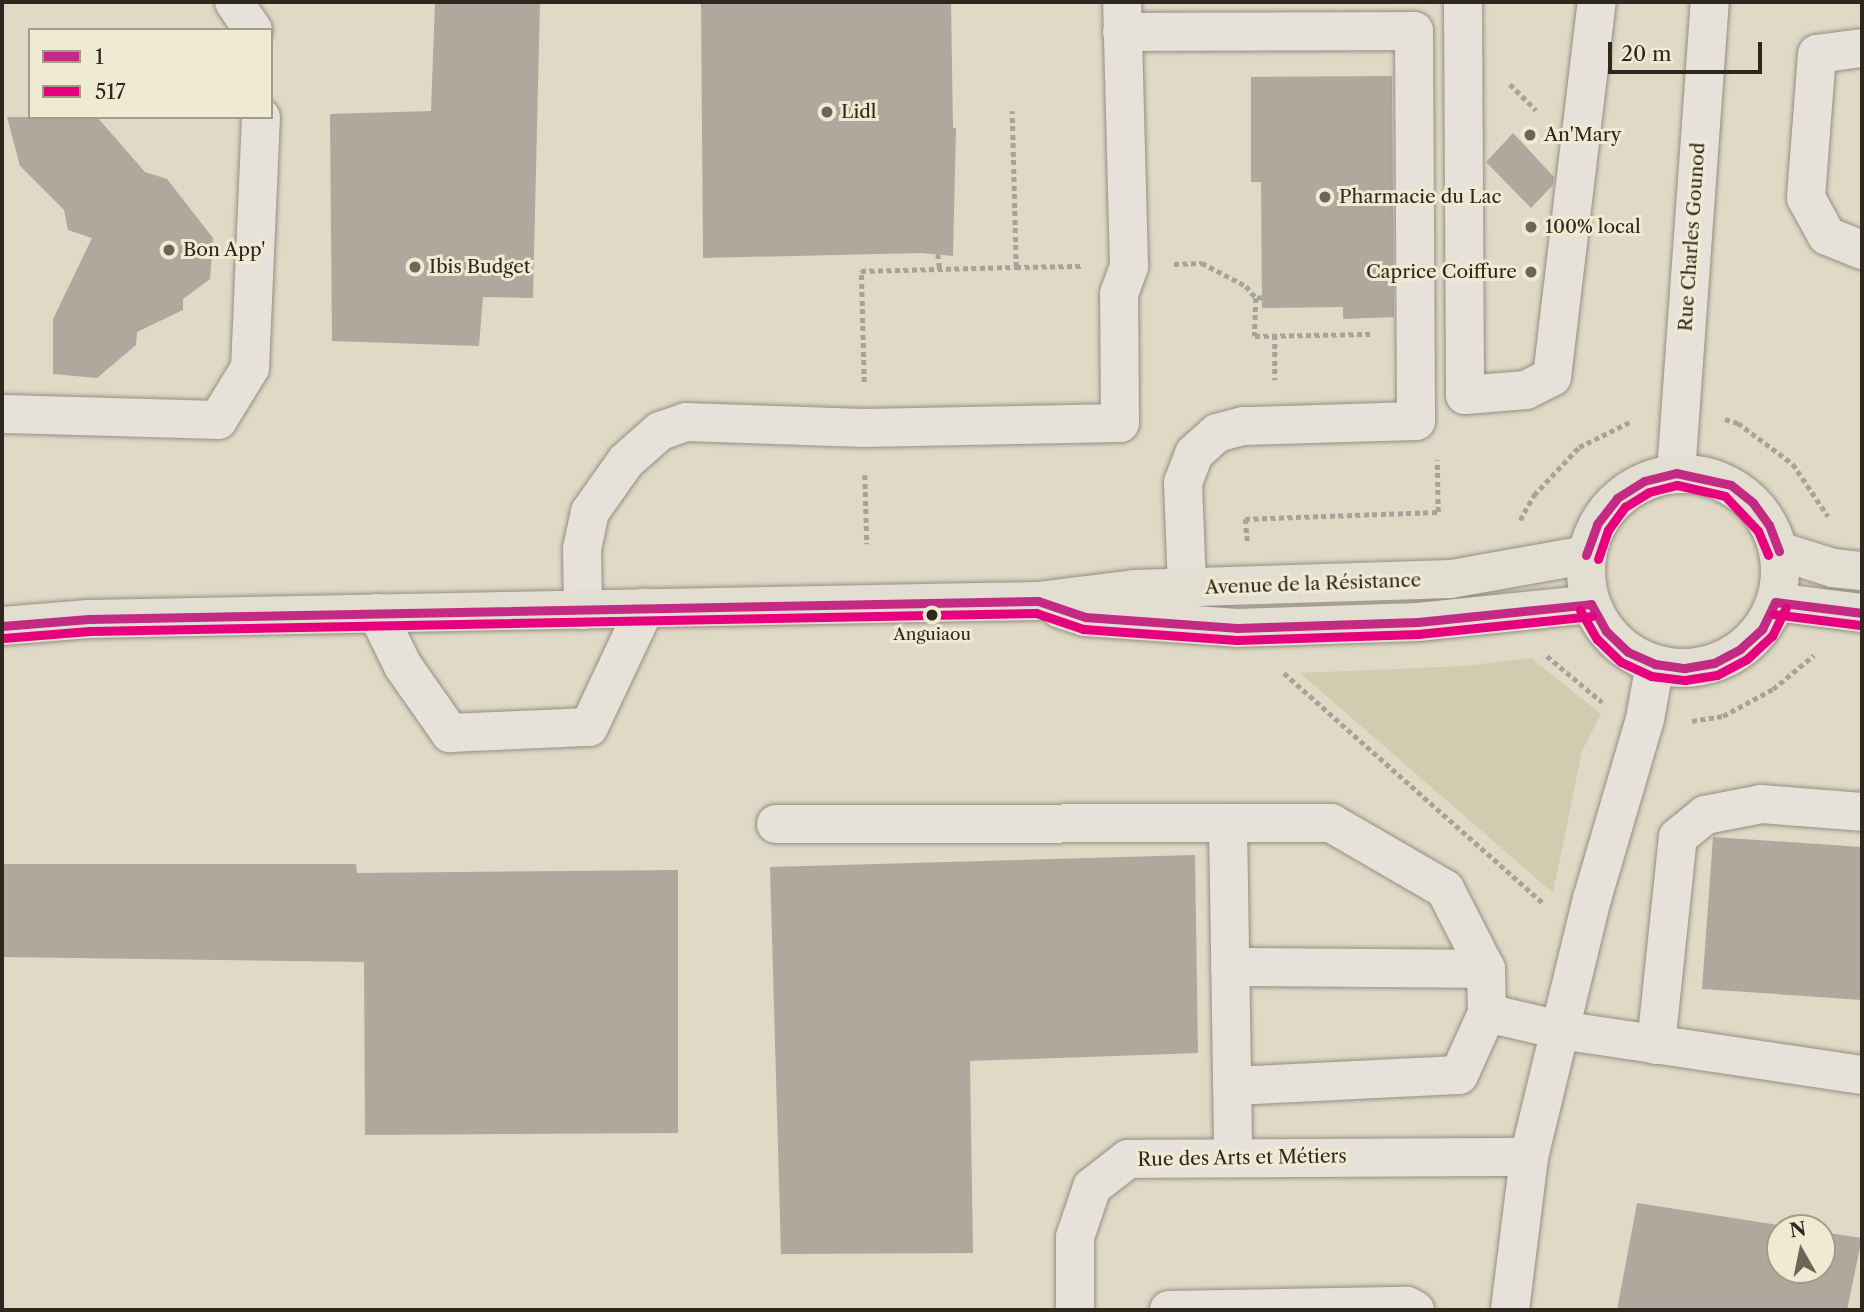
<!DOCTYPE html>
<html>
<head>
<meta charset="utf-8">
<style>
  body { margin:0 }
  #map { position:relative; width:1864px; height:1312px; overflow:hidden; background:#dfd9c5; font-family:"Libre Caslon Text",serif }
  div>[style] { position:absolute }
  .green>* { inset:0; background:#d3cbb0 }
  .building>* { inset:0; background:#aea99c }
  .path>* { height:4.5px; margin-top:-2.25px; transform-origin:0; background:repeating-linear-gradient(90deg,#a6a39a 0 5px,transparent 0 8.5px) }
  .roads { filter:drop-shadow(0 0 2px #948f83) drop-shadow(0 0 2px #948f83) }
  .minor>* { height:38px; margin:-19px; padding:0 19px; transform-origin:19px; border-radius:19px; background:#e6e2d9 }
  .major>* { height:38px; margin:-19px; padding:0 19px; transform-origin:19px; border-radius:19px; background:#e2ded2 }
  .major>.ring { margin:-19px; padding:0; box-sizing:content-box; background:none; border:38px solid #e2ded2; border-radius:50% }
  .bus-1>* { height:9px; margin:-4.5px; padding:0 4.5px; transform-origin:4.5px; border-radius:4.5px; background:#c42a84 }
  .bus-2>* { height:9px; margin:-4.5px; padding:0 4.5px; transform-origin:4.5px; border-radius:4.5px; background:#e6007e }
  .dots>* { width:19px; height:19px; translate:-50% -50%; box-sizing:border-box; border:4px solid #f1ead2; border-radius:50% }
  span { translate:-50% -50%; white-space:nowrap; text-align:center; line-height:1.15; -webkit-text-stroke:6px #f1ead2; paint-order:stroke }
  .bus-label { font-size:17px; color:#30261e }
  .poi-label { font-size:19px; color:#30261e }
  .left { translate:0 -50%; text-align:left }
  .right { translate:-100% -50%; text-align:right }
  .street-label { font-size:19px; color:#30261e }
  .frame { position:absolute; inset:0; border:4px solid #30261e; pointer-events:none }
  .legend { position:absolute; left:28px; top:28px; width:245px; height:91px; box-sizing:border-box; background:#f1ead2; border:2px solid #a49c8a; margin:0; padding:9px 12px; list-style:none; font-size:21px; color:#30261e }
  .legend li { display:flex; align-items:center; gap:14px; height:35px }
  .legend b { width:35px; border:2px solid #a49c8a }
  .north { position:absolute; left:1766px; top:1214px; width:70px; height:70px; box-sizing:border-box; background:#f1ead2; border:2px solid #a49c8a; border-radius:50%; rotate:351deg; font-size:19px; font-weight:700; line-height:28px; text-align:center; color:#30261e }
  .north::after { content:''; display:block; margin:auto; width:24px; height:32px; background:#6d6558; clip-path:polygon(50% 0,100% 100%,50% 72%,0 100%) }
  .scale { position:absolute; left:1608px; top:42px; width:154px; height:32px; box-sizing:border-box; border:4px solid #30261e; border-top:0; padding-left:9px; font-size:21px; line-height:24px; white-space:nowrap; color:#30261e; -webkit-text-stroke:5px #f1ead2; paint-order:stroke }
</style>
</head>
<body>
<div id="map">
  <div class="green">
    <i style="clip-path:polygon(1531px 658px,1601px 714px,1582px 751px,1553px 893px,1300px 673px,1464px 666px)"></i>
  </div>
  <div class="building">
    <i style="clip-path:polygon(435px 2px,540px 2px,533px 298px,483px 297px,479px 346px,332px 341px,330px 114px,431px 111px)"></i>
    <i style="clip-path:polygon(701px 2px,951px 2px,953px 128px,956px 128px,953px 256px,922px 253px,703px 258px)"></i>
    <i style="clip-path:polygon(1392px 76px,1394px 317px,1343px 319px,1343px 307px,1262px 308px,1261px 182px,1251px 182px,1251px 77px)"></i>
    <i style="clip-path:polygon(7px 117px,97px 117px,145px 172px,167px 179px,213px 238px,210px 279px,183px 299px,183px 310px,137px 332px,136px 345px,97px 378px,53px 374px,53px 319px,92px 238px,68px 230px,64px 210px,20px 166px)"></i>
    <i style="clip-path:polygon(1513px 133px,1554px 177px,1553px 185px,1531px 208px,1486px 162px)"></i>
    <i style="clip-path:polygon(1713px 837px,1862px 847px,1862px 1000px,1702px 989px)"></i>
    <i style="clip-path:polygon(1195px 855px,1198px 1053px,970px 1061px,973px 1253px,781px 1254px,770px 867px)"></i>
    <i style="clip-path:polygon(2px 864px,356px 864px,357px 873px,678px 870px,678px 1133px,365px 1135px,364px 962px,2px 957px)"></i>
    <i style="clip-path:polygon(1637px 1203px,1797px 1228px,1780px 1228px,1780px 1270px,1822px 1270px,1822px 1232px,1862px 1238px,1847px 1310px,1617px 1310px)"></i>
  </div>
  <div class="path">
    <i style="left:1510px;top:84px;width:37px;rotate:45deg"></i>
    <i style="left:938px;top:254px;width:16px;rotate:83deg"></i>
    <i style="left:1174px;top:264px;width:28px;rotate:-2deg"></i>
    <i style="left:1202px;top:263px;width:50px;rotate:27.6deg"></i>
    <i style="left:1246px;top:286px;width:16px;rotate:50deg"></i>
    <i style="left:1016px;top:267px;width:65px;rotate:-0.9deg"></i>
    <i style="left:1262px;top:298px;width:6px;rotate:180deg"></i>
    <i style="left:1256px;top:298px;width:38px;rotate:92deg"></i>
    <i style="left:1255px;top:336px;width:115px;rotate:-1deg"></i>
    <i style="left:1275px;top:335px;width:45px;rotate:90deg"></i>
    <i style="left:864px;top:382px;width:111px;rotate:-91.5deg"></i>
    <i style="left:861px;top:271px;width:155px;rotate:-1.5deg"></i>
    <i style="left:1016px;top:267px;width:156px;rotate:-91.5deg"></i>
    <i style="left:1725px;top:419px;width:14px;rotate:17deg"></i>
    <i style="left:1738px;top:423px;width:69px;rotate:36.7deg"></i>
    <i style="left:1793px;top:464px;width:63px;rotate:56.1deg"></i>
    <i style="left:865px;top:475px;width:69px;rotate:88.3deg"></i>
    <i style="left:1520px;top:520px;width:29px;rotate:-61deg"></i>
    <i style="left:1534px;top:495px;width:66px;rotate:-46.8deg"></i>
    <i style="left:1579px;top:447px;width:59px;rotate:-26.1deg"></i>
    <i style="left:1247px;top:541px;width:22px;rotate:-95deg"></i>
    <i style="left:1245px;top:519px;width:193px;rotate:-2.1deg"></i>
    <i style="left:1438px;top:512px;width:52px;rotate:-91.1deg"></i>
    <i style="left:1547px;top:656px;width:72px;rotate:39.9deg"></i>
    <i style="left:1284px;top:673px;width:348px;rotate:41.6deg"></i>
    <i style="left:1692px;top:721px;width:31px;rotate:-9deg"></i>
    <i style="left:1723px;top:716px;width:57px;rotate:-28.4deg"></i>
    <i style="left:1773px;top:689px;width:53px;rotate:-39.7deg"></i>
  </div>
  <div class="roads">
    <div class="minor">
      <i style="left:234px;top:2px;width:34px;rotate:56deg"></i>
      <i style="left:1463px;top:2px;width:393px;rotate:89.7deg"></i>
      <i style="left:1465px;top:395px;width:61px;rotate:-4.7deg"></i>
      <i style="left:1526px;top:390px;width:29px;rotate:-27deg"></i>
      <i style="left:1552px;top:377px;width:378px;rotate:-83.2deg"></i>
      <i style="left:1122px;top:32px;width:292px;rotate:-0.2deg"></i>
      <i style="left:1414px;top:31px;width:390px;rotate:89.7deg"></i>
      <i style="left:1416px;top:421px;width:173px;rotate:178.3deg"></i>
      <i style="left:1243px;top:426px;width:27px;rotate:165deg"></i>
      <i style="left:1217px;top:433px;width:31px;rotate:138deg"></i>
      <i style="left:1194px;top:454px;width:31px;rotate:111deg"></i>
      <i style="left:1183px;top:483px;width:105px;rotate:87.8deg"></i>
      <i style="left:1862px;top:48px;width:45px;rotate:172.4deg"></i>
      <i style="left:1817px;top:54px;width:144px;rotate:94.4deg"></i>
      <i style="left:1806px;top:198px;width:43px;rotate:61.1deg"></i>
      <i style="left:1827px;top:236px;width:38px;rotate:22deg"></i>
      <i style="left:2px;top:414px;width:216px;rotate:1.6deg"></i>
      <i style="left:218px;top:420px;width:61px;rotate:-58.4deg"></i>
      <i style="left:250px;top:368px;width:251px;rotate:-87.5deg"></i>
      <i style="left:1676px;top:473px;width:472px;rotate:-85.9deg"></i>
      <i style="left:583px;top:610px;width:61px;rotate:-90.9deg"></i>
      <i style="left:582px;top:549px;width:38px;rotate:-78deg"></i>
      <i style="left:590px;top:512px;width:62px;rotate:-54.8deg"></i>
      <i style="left:626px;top:461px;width:45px;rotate:-41.4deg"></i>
      <i style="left:660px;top:431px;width:28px;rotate:-19deg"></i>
      <i style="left:686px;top:422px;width:178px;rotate:1.9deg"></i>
      <i style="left:864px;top:428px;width:256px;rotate:-1.1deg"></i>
      <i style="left:1120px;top:423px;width:129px;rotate:-90.4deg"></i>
      <i style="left:1119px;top:294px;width:30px;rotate:-70deg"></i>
      <i style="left:1129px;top:266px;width:264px;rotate:-91.5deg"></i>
      <i style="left:377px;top:613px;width:59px;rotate:63.9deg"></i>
      <i style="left:403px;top:666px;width:82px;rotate:55deg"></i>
      <i style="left:450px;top:733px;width:139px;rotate:-2.5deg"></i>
      <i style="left:589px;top:727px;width:132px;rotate:-64.8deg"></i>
      <i style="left:1228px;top:823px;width:332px;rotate:89.1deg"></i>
      <i style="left:776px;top:824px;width:555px;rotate:-0.1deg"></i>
      <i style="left:1331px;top:823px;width:132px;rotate:30.1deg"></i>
      <i style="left:1445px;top:889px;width:90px;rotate:62.9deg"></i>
      <i style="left:1486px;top:969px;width:44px;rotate:88.7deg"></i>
      <i style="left:1487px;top:1013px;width:75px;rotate:13.1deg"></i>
      <i style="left:1560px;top:1030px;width:305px;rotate:8.5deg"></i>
      <i style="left:1230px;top:967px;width:256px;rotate:0.4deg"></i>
      <i style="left:1656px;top:1045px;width:209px;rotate:-84deg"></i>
      <i style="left:1678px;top:837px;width:35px;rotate:-39deg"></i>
      <i style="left:1705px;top:815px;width:57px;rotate:-11.1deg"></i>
      <i style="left:1761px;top:804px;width:101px;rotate:4.5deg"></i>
      <i style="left:1232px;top:1086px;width:227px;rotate:-2.8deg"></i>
      <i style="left:1459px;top:1075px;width:68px;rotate:-65.7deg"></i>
      <i style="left:1075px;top:1310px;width:73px;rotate:-90deg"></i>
      <i style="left:1075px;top:1237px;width:53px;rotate:-71.2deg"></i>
      <i style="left:1092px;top:1187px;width:46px;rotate:-37.9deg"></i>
      <i style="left:1128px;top:1159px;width:401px;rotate:-0.3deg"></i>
      <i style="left:1169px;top:1310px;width:238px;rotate:-1deg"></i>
      <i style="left:1407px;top:1306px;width:9px;rotate:27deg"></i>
      <i style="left:1510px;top:1310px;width:154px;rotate:-82.9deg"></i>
      <i style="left:1529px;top:1157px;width:266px;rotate:-76.3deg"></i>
      <i style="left:1592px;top:899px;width:188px;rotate:-73.6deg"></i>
      <i style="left:1645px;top:719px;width:56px;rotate:-79.7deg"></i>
    </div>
    <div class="major">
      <i class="ring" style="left:1586px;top:474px;width:156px;height:156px"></i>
      <i style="left:1779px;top:551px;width:57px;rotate:17.5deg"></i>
      <i style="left:1833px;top:568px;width:29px;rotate:6deg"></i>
      <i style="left:1775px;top:602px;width:88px;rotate:7.2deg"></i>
      <i style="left:1060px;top:609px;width:26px;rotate:18deg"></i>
      <i style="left:1085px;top:617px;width:152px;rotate:4.1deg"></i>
      <i style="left:1237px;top:628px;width:181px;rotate:-1.9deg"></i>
      <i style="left:1418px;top:622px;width:174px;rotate:-5.9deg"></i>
      <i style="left:2px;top:626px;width:87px;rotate:-4.6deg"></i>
      <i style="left:89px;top:619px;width:949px;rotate:-1.09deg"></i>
      <i style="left:1038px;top:601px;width:97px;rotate:-7.1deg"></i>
      <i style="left:1134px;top:589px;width:317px;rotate:-1.8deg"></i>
      <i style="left:1451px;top:579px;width:137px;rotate:-10.1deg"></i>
    </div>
  </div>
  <div class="bus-1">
    <i style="left:1586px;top:555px;width:33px;rotate:-70deg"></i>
    <i style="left:1597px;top:524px;width:33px;rotate:-52deg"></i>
    <i style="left:1617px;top:498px;width:32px;rotate:-32deg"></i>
    <i style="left:1644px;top:481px;width:33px;rotate:-14deg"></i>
    <i style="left:1676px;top:473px;width:56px;rotate:12.3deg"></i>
    <i style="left:1731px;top:485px;width:28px;rotate:39deg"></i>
    <i style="left:1753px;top:503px;width:27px;rotate:54deg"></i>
    <i style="left:1769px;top:525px;width:28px;rotate:69deg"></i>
    <i style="left:1775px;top:602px;width:88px;rotate:7.2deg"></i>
    <i style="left:1591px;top:604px;width:31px;rotate:61deg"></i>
    <i style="left:1606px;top:631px;width:30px;rotate:44deg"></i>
    <i style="left:1628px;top:652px;width:30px;rotate:24deg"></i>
    <i style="left:1655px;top:664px;width:30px;rotate:8deg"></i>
    <i style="left:1685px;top:668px;width:29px;rotate:-10deg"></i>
    <i style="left:1714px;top:663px;width:30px;rotate:-28deg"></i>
    <i style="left:1740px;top:649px;width:30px;rotate:-42deg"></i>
    <i style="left:1762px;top:629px;width:30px;rotate:-64deg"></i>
    <i style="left:2px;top:626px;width:87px;rotate:-4.6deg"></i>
    <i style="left:89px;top:619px;width:949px;rotate:-1.09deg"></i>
    <i style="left:1038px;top:601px;width:50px;rotate:18.8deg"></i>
    <i style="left:1085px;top:617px;width:152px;rotate:4.1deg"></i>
    <i style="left:1237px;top:628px;width:181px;rotate:-1.9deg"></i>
    <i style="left:1418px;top:622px;width:174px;rotate:-5.9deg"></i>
  </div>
  <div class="bus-2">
    <i style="left:1598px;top:559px;width:31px;rotate:-71deg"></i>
    <i style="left:1608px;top:530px;width:29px;rotate:-54deg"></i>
    <i style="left:1625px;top:507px;width:28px;rotate:-32deg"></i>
    <i style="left:1649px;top:492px;width:29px;rotate:-14deg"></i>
    <i style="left:1677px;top:485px;width:49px;rotate:12.9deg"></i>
    <i style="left:1725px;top:496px;width:48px;rotate:46.7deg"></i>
    <i style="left:1758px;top:531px;width:26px;rotate:67deg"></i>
    <i style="left:1580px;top:610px;width:34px;rotate:60deg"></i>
    <i style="left:1597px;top:639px;width:33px;rotate:44deg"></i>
    <i style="left:1621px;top:662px;width:33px;rotate:25deg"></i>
    <i style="left:1651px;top:676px;width:34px;rotate:7deg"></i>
    <i style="left:1685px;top:680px;width:32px;rotate:-9deg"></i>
    <i style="left:1717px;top:675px;width:34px;rotate:-28deg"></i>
    <i style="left:1747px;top:659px;width:34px;rotate:-43deg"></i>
    <i style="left:1772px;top:636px;width:32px;rotate:-64deg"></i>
    <i style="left:1773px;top:614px;width:88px;rotate:7.2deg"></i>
    <i style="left:3px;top:638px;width:87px;rotate:-4.6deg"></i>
    <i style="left:90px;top:631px;width:946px;rotate:-1.09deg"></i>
    <i style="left:1036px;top:613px;width:50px;rotate:18.8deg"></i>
    <i style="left:1083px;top:629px;width:154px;rotate:4.1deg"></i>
    <i style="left:1237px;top:640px;width:181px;rotate:-1.9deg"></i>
    <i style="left:1418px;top:634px;width:175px;rotate:-5.9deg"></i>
  </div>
  <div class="dots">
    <i style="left:827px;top:112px;background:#6d6558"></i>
    <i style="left:1530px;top:135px;background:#6d6558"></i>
    <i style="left:1325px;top:197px;background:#6d6558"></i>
    <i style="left:1531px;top:227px;background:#6d6558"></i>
    <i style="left:169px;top:250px;background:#6d6558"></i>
    <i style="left:415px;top:267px;background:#6d6558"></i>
    <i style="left:1531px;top:272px;background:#6d6558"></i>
    <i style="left:932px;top:615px;background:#30261e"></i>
  </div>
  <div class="bus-label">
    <span style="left:932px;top:635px">Anguiaou</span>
  </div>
  <div class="poi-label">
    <span class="left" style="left:841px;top:112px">Lidl</span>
    <span class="left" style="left:1544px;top:135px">An'Mary</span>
    <span class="left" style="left:1339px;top:197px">Pharmacie du Lac</span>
    <span class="left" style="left:1545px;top:227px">100% local</span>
    <span class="left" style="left:183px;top:250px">Bon App'</span>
    <span class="left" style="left:429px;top:267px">Ibis Budget</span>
    <span class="right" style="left:1517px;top:272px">Caprice Coiffure</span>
  </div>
  <div class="street-label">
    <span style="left:1692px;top:237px;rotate:-86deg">Rue Charles Gounod</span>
    <span style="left:1313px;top:584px;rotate:-2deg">Avenue de la Résistance</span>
    <span style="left:1242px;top:1158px;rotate:-1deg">Rue des Arts et Métiers</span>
  </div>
  <div class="frame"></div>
  <ul class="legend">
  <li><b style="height:9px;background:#c42a84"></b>1</li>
  <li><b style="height:9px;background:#e6007e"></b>517</li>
  </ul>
  <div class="north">N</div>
  <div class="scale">20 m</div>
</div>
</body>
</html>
